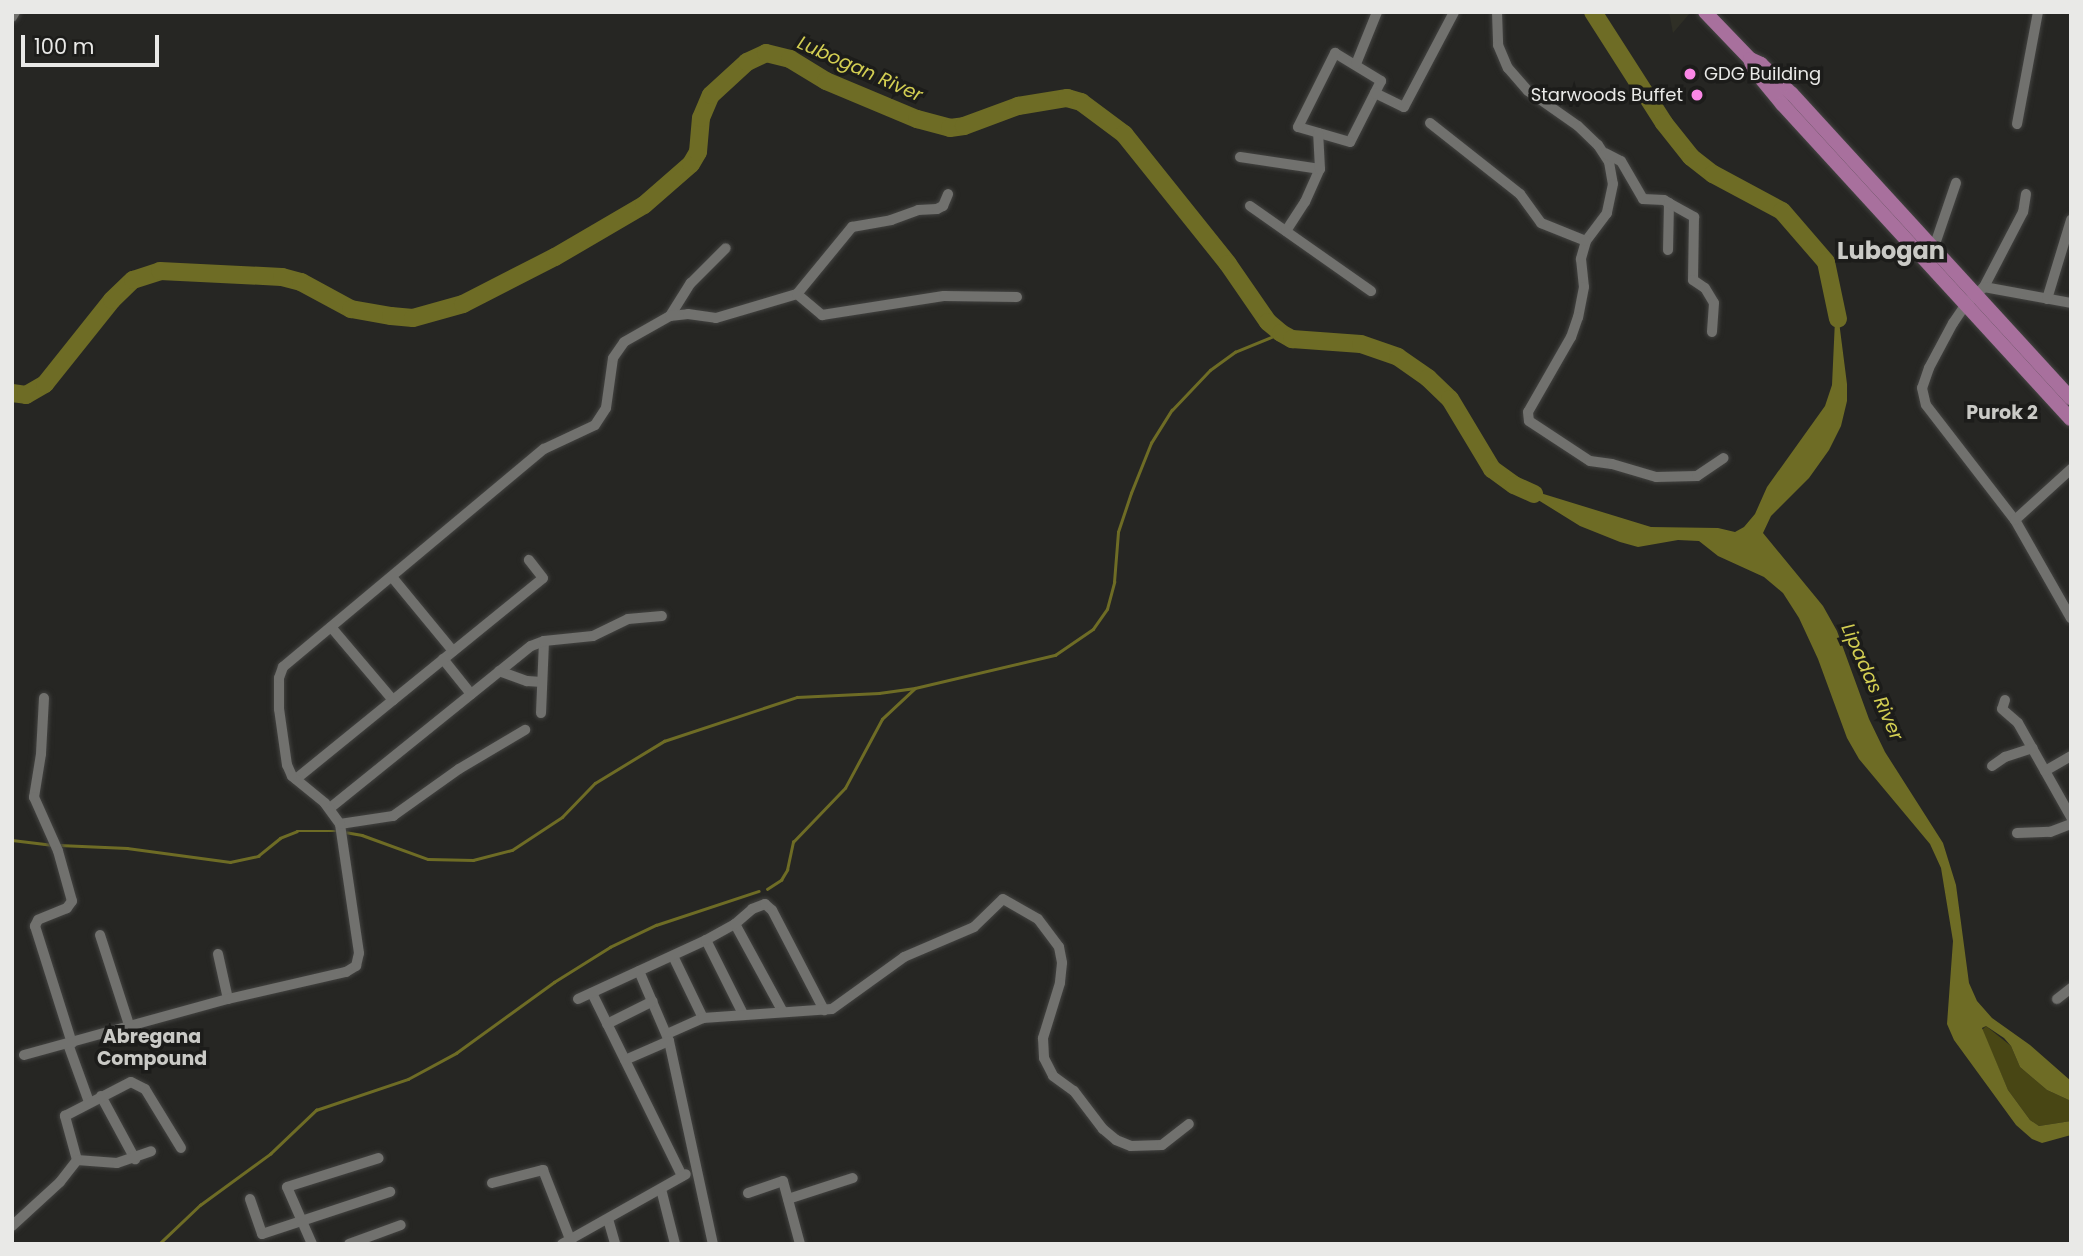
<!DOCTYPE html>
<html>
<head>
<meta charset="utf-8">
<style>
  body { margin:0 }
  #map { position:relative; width:2083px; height:1256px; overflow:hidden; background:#262623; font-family:Poppins,sans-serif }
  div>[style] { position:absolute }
  .built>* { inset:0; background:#2f2f26 }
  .green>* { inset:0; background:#484614 }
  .water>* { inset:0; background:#6e6c25 }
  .stream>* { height:2.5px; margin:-1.25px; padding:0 1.25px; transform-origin:1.25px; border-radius:1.25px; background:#6e6c25 }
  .river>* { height:18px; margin:-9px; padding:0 9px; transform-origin:9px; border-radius:9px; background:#6e6c25 }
  .roads { filter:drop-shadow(0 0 2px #434341) drop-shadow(0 0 2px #434341) }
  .minor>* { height:10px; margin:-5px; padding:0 5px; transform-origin:5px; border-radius:5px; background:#71716e }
  .major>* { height:14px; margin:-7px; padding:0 7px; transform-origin:7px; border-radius:7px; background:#a8709d }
  .dots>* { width:19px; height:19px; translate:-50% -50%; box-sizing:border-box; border:4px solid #1c1c1a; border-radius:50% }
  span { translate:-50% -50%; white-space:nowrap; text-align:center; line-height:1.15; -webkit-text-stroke:7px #1c1c1a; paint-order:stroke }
  .poi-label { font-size:18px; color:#e9e9e7 }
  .left { translate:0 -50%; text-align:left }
  .right { translate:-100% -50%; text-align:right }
  .water-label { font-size:19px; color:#d3ce52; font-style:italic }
  .neighbourhood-label { font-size:19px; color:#cacac6; font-weight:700 }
  .district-label { font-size:24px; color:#cacac6; font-weight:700 }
  .frame { position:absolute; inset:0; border:14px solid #e9e9e7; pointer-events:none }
  .scale { position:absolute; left:21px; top:35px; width:138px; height:32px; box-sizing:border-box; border:4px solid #e9e9e7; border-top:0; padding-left:9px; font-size:21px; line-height:24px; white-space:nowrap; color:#e9e9e7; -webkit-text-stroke:5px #1c1c1a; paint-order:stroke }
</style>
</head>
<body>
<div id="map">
  <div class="built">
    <i style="clip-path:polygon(1669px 12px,1689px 12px,1690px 13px,1673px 33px)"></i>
  </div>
  <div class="green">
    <i style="clip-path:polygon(1986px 1026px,2011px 1046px,2020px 1067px,2047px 1090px,2071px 1101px,2071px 1121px,2039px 1126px,2030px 1120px,2008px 1090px,1982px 1030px)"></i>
  </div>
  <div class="water">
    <i style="clip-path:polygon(1836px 298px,1847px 384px,1847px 401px,1841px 426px,1829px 450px,1809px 478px,1771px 516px,1763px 533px,1823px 606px,1837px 631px,1869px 719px,1885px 752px,1943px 843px,1956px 885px,1969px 983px,1977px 1001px,1992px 1018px,2030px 1045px,2071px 1081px,2071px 1101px,2047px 1090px,2020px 1067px,2011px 1046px,2004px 1038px,1986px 1026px,1982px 1028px,2008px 1090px,2030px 1120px,2039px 1126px,2071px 1121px,2071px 1135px,2042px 1143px,2032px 1139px,2016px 1125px,1954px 1040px,1947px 1024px,1953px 941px,1941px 868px,1930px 844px,1859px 759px,1847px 738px,1818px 659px,1799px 618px,1783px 593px,1764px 577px,1718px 556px,1699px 541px,1678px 540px,1638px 547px,1620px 542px,1580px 526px,1514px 485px,1651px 527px,1718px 528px,1735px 532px,1744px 527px,1755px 514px,1767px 487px,1825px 406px,1832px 385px)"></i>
  </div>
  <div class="stream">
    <i style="left:345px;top:832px;width:17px;rotate:10deg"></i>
    <i style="left:362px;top:835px;width:70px;rotate:20deg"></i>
    <i style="left:428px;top:859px;width:45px;rotate:1.3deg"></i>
    <i style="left:473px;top:860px;width:40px;rotate:-14.4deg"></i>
    <i style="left:512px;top:850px;width:60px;rotate:-33.4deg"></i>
    <i style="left:562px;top:817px;width:47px;rotate:-45.9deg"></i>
    <i style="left:595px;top:783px;width:81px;rotate:-31.3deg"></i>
    <i style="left:664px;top:741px;width:140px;rotate:-18.3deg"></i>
    <i style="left:797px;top:697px;width:82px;rotate:-2.8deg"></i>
    <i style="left:879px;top:693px;width:36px;rotate:-8deg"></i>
    <i style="left:915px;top:688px;width:144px;rotate:-13.3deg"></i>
    <i style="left:1055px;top:655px;width:46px;rotate:-34.4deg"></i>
    <i style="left:1093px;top:629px;width:24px;rotate:-55deg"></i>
    <i style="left:1107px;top:609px;width:28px;rotate:-75deg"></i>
    <i style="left:1114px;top:582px;width:50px;rotate:-85.4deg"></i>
    <i style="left:1118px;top:532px;width:41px;rotate:-71.6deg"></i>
    <i style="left:1131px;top:493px;width:54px;rotate:-68.2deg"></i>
    <i style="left:1151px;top:443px;width:39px;rotate:-58deg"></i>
    <i style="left:1172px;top:410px;width:55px;rotate:-46.5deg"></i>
    <i style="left:1210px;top:370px;width:31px;rotate:-36deg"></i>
    <i style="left:1235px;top:352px;width:50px;rotate:-22.4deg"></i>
    <i style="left:12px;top:840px;width:39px;rotate:7deg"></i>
    <i style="left:59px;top:845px;width:68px;rotate:2.5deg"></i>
    <i style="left:127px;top:848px;width:104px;rotate:7.7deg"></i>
    <i style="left:230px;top:862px;width:29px;rotate:-12deg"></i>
    <i style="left:258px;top:856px;width:28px;rotate:-39deg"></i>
    <i style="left:280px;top:838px;width:18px;rotate:-22deg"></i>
    <i style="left:297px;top:831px;width:40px"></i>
    <i style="left:767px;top:889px;width:17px;rotate:-33deg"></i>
    <i style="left:781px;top:880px;width:12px;rotate:-59deg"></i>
    <i style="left:787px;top:870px;width:29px;rotate:-78deg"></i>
    <i style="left:793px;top:842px;width:75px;rotate:-46.1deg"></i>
    <i style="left:845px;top:788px;width:78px;rotate:-61.8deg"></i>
    <i style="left:882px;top:719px;width:45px;rotate:-43.2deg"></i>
    <i style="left:159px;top:1244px;width:57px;rotate:-43.6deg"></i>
    <i style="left:200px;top:1205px;width:87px;rotate:-36.1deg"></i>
    <i style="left:270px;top:1154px;width:64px;rotate:-43.7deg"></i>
    <i style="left:316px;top:1110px;width:97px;rotate:-18.6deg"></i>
    <i style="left:408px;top:1079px;width:55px;rotate:-28.4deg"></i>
    <i style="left:456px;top:1053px;width:121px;rotate:-35.9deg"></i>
    <i style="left:554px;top:982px;width:66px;rotate:-32deg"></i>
    <i style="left:610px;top:947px;width:51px;rotate:-25.6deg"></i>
    <i style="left:656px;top:925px;width:108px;rotate:-18.3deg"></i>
  </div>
  <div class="river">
    <i style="left:1593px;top:12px;width:132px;rotate:57.4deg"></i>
    <i style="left:1664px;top:123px;width:43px;rotate:51.5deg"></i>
    <i style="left:1691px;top:157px;width:28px;rotate:38deg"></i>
    <i style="left:1713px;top:174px;width:78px;rotate:28.2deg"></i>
    <i style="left:1782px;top:211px;width:67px;rotate:49.2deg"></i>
    <i style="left:1826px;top:262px;width:58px;rotate:78.1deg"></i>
    <i style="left:12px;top:393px;width:14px;rotate:8deg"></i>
    <i style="left:26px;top:395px;width:22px;rotate:-30deg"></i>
    <i style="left:45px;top:384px;width:107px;rotate:-51.4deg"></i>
    <i style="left:112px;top:300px;width:29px;rotate:-44deg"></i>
    <i style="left:133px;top:280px;width:28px;rotate:-18deg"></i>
    <i style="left:160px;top:271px;width:122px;rotate:2.8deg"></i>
    <i style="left:282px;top:277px;width:20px;rotate:15deg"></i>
    <i style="left:301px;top:282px;width:57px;rotate:28.4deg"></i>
    <i style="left:351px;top:309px;width:41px;rotate:9.9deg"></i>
    <i style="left:391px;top:316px;width:22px;rotate:5deg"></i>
    <i style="left:413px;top:318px;width:52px;rotate:-15.6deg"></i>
    <i style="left:463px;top:304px;width:103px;rotate:-27.1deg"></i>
    <i style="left:555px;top:257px;width:103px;rotate:-30.3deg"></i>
    <i style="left:644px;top:205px;width:62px;rotate:-41.1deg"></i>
    <i style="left:691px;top:164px;width:14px;rotate:-60deg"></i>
    <i style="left:698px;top:152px;width:34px;rotate:-85deg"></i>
    <i style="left:701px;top:118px;width:25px;rotate:-67deg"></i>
    <i style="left:711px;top:95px;width:49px;rotate:-42.5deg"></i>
    <i style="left:747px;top:62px;width:21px;rotate:-25deg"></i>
    <i style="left:766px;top:53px;width:25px;rotate:14deg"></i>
    <i style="left:790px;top:59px;width:42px;rotate:31.4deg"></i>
    <i style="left:826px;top:81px;width:99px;rotate:22.7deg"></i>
    <i style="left:917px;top:119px;width:34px;rotate:15deg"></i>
    <i style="left:950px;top:128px;width:14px;rotate:-8deg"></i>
    <i style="left:964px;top:126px;width:58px;rotate:-20.3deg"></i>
    <i style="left:1018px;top:106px;width:50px;rotate:-9.3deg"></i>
    <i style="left:1067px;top:98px;width:15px;rotate:16deg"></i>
    <i style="left:1081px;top:102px;width:54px;rotate:36.7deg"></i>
    <i style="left:1124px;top:134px;width:166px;rotate:51.3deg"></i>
    <i style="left:1228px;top:264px;width:70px;rotate:55.4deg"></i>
    <i style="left:1268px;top:322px;width:17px;rotate:40deg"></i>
    <i style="left:1281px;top:333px;width:13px;rotate:29deg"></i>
    <i style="left:1292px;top:339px;width:69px;rotate:4.1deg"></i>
    <i style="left:1361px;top:344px;width:39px;rotate:19deg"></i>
    <i style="left:1398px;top:357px;width:37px;rotate:35deg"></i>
    <i style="left:1428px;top:378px;width:30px;rotate:44deg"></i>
    <i style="left:1450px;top:399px;width:82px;rotate:59deg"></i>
    <i style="left:1492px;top:469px;width:27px;rotate:36deg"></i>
    <i style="left:1514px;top:485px;width:22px;rotate:24deg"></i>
  </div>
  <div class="roads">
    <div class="minor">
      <i style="left:1497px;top:12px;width:33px;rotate:88deg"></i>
      <i style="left:1498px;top:45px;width:25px;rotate:67deg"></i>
      <i style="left:1508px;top:68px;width:30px;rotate:49deg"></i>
      <i style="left:1528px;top:91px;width:61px;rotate:35deg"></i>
      <i style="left:1578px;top:126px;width:28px;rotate:44deg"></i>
      <i style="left:1598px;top:145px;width:20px;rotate:57deg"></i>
      <i style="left:1609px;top:162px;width:22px;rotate:80deg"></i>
      <i style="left:1613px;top:184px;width:30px;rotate:102deg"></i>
      <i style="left:1607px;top:213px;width:35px;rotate:127deg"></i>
      <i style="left:1586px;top:241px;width:19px;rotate:106deg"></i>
      <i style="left:1581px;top:259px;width:28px;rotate:84deg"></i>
      <i style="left:1584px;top:287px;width:31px;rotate:101deg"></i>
      <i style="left:1578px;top:317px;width:21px;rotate:109deg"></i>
      <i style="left:1571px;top:337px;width:86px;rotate:119.8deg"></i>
      <i style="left:1528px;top:412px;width:9px;rotate:84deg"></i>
      <i style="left:1529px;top:421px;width:73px;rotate:33.3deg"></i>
      <i style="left:1590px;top:461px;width:22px;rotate:8deg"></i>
      <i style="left:1612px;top:464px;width:46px;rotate:16.5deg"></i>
      <i style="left:1656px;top:477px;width:41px;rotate:-1.4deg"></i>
      <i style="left:1697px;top:476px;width:32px;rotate:-34deg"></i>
      <i style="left:12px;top:17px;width:6px;rotate:-59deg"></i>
      <i style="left:1335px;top:53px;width:54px;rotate:31.3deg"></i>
      <i style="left:1381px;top:81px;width:68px;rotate:116.9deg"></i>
      <i style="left:1350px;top:142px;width:54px;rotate:-163.9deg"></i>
      <i style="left:1298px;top:127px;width:83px;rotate:-63.4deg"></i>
      <i style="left:1356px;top:64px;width:56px;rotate:-68deg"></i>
      <i style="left:1375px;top:93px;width:32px;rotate:26deg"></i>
      <i style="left:1404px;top:107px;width:107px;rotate:-62.2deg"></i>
      <i style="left:1430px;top:123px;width:115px;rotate:38.3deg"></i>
      <i style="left:1520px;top:194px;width:36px;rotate:54deg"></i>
      <i style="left:1541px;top:223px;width:48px;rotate:21.8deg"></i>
      <i style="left:2017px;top:124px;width:114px;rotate:-79.4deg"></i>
      <i style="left:1605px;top:153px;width:18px;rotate:27deg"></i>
      <i style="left:1621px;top:161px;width:44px;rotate:59.9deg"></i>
      <i style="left:1643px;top:199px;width:21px;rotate:3deg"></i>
      <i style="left:1664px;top:200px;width:6px;rotate:31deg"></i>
      <i style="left:1669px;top:203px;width:47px;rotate:91.2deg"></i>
      <i style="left:1240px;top:157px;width:81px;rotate:8.5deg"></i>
      <i style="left:2026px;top:194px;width:18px;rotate:99deg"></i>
      <i style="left:2023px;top:212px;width:85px;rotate:117.5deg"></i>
      <i style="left:1984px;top:287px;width:25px;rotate:137deg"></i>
      <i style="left:1966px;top:304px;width:23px;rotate:124deg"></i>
      <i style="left:1953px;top:323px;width:51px;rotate:118.1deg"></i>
      <i style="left:1929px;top:368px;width:21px;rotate:109deg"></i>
      <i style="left:1922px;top:388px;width:17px;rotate:77deg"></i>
      <i style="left:1926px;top:405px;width:145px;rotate:52.3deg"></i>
      <i style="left:2015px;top:520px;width:113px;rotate:60.3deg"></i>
      <i style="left:1669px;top:203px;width:29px;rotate:29deg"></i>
      <i style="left:1694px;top:217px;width:63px;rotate:90.9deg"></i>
      <i style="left:1693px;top:280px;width:14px;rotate:34deg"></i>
      <i style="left:1705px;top:288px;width:17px;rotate:59deg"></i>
      <i style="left:1714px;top:303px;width:29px;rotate:94deg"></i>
      <i style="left:1250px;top:206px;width:148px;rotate:35.1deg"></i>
      <i style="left:1286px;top:231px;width:35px;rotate:-57deg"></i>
      <i style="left:1305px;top:202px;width:36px;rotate:-66deg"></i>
      <i style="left:1320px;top:169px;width:36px;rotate:-93deg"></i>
      <i style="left:1933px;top:250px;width:71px;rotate:-71.1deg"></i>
      <i style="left:1984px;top:287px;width:88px;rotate:10.4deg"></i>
      <i style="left:797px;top:294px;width:33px;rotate:40deg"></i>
      <i style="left:822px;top:315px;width:123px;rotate:-8.9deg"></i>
      <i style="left:944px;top:296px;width:73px;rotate:0.8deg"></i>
      <i style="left:2047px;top:299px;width:83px;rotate:-73.1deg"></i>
      <i style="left:670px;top:316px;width:39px;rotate:-58deg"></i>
      <i style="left:691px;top:283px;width:49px;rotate:-45deg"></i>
      <i style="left:2015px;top:520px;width:76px;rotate:-42.3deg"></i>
      <i style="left:392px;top:577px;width:96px;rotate:50.5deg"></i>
      <i style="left:331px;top:627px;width:96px;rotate:49.7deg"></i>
      <i style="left:443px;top:659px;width:45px;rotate:51.3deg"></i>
      <i style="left:499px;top:671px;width:30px;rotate:20deg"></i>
      <i style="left:527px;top:681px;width:15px;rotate:4deg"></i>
      <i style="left:44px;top:698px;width:56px;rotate:93.1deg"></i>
      <i style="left:41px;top:754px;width:44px;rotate:99.2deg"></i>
      <i style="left:34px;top:797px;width:59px;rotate:66deg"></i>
      <i style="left:58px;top:851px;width:52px;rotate:74.4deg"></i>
      <i style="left:72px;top:901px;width:9px;rotate:126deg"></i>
      <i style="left:67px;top:908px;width:31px;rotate:158deg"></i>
      <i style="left:38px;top:920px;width:7px;rotate:117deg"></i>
      <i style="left:35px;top:926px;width:123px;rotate:72.5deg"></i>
      <i style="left:2005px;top:700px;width:9px;rotate:108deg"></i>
      <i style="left:2002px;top:709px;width:21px;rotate:41deg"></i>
      <i style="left:2018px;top:723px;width:108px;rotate:60.6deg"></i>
      <i style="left:541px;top:713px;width:72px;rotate:-87.6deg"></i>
      <i style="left:1992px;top:766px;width:16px;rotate:-35deg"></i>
      <i style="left:2005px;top:757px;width:29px;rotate:-18deg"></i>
      <i style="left:2045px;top:771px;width:30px;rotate:-30deg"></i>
      <i style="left:296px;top:779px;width:318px;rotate:-39.1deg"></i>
      <i style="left:543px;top:578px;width:23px;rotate:-128deg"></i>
      <i style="left:330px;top:808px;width:258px;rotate:-38.9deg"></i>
      <i style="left:531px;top:646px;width:14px;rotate:-21deg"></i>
      <i style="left:544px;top:641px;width:49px;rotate:-5.8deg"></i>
      <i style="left:593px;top:636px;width:39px;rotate:-26deg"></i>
      <i style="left:628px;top:619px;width:34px;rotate:-5deg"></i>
      <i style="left:340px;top:824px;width:54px;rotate:-8.6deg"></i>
      <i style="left:393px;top:816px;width:81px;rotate:-35.5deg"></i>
      <i style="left:459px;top:769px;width:77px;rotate:-30.6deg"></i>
      <i style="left:2017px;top:833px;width:33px;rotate:-2deg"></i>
      <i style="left:2050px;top:832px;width:22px;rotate:-21deg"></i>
      <i style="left:735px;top:924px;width:100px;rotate:61.4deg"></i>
      <i style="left:100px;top:935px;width:95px;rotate:72.1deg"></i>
      <i style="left:706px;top:940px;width:83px;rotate:63.4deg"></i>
      <i style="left:218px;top:954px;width:46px;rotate:77.5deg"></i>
      <i style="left:673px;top:956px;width:69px;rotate:64.2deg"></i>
      <i style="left:639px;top:971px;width:76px;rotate:66.8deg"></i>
      <i style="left:669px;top:1041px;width:208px;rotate:77.8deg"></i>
      <i style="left:592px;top:993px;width:204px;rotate:63.8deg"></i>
      <i style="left:578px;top:999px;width:141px;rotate:-24.7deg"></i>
      <i style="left:706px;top:940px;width:33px;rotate:-29deg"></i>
      <i style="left:735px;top:924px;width:23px;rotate:-41deg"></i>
      <i style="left:752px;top:909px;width:14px;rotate:-21deg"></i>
      <i style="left:765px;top:904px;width:9px;rotate:41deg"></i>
      <i style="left:772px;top:910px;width:113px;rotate:62.5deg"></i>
      <i style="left:2057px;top:999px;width:18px;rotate:-38deg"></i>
      <i style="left:607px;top:1024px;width:51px;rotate:-26.6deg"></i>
      <i style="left:667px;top:1034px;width:39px;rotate:-24deg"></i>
      <i style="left:703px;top:1018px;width:129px;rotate:-4deg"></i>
      <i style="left:832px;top:1009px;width:89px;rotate:-35.8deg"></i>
      <i style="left:904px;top:957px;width:76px;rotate:-23.2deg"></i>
      <i style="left:974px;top:927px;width:40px;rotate:-44deg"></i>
      <i style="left:1003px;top:899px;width:40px;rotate:29.7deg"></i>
      <i style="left:1038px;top:919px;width:35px;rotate:53deg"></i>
      <i style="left:1059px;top:947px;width:16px;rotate:79deg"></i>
      <i style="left:1062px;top:963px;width:20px;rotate:96deg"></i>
      <i style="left:1060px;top:983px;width:58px;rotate:107.2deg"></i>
      <i style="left:1043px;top:1038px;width:20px;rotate:87deg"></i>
      <i style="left:1044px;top:1058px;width:20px;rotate:63deg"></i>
      <i style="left:1053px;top:1076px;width:26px;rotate:36deg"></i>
      <i style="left:1074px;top:1091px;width:48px;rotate:52.7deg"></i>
      <i style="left:1103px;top:1129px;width:17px;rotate:40deg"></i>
      <i style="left:1116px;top:1140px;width:16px;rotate:22deg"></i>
      <i style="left:1131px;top:1146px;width:31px;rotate:-2deg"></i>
      <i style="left:1162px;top:1145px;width:34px;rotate:-38deg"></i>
      <i style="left:68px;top:1044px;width:62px;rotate:70.1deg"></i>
      <i style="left:24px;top:1055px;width:212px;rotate:-15.4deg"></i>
      <i style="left:228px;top:999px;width:121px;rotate:-12.9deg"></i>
      <i style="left:346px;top:972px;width:12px;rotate:-31deg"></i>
      <i style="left:356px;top:966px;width:13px;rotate:-77deg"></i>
      <i style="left:359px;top:953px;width:130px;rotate:-98.4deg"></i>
      <i style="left:340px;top:824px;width:26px;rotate:-126deg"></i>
      <i style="left:325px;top:803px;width:43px;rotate:-140.7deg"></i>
      <i style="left:292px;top:776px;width:12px;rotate:-114deg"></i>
      <i style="left:287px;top:765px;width:57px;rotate:-98.1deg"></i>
      <i style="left:279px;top:709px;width:31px;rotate:-90deg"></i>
      <i style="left:279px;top:678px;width:12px;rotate:-70deg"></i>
      <i style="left:283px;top:667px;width:340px;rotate:-39.9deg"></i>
      <i style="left:544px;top:449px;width:56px;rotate:-25.2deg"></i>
      <i style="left:595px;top:425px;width:20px;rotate:-57deg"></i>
      <i style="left:606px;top:408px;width:50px;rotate:-82deg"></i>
      <i style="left:613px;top:358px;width:19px;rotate:-55deg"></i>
      <i style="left:624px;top:342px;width:53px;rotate:-29.5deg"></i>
      <i style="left:670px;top:316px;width:18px;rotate:-6deg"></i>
      <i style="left:688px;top:314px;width:28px;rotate:8deg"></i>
      <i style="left:716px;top:318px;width:84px;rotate:-16.5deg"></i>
      <i style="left:797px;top:294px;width:87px;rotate:-50.6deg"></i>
      <i style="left:852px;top:227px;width:40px;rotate:-10deg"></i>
      <i style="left:891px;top:220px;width:29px;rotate:-20deg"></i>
      <i style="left:918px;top:210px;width:19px;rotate:-3deg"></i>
      <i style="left:937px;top:209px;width:7px;rotate:-27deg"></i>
      <i style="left:943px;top:206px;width:13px;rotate:-67deg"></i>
      <i style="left:625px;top:1060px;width:48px;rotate:-23.4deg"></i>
      <i style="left:101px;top:1096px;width:72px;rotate:61.6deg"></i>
      <i style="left:77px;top:1160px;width:46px;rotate:-105.3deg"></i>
      <i style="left:65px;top:1116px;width:74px;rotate:-27.3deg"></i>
      <i style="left:131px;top:1082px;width:16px;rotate:27deg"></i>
      <i style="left:145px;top:1089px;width:69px;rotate:58.6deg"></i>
      <i style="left:77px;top:1160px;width:40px;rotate:4.3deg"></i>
      <i style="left:117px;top:1163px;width:36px;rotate:-19deg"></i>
      <i style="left:492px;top:1183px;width:53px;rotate:-14.3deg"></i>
      <i style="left:543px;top:1170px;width:79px;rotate:68.6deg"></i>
      <i style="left:661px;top:1189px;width:57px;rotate:75.7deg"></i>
      <i style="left:748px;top:1193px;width:37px;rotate:-19deg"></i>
      <i style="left:783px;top:1181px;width:65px;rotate:74.9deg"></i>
      <i style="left:250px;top:1199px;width:37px;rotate:71deg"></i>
      <i style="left:262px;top:1234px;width:135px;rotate:-18.2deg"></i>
      <i style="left:788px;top:1199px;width:68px;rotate:-17.9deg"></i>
      <i style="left:608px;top:1219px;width:26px;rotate:74deg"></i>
      <i style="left:12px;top:1226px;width:65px;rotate:-42.5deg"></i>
      <i style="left:60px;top:1182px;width:28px;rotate:-52deg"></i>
      <i style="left:312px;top:1244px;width:62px;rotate:-113.7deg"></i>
      <i style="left:287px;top:1187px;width:96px;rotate:-17.5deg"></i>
      <i style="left:349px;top:1244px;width:55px;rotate:-20.1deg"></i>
      <i style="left:562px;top:1244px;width:142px;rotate:-29.4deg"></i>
    </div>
    <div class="major">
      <i style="left:1705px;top:12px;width:65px;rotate:46.2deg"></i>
      <i style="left:1750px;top:59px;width:12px;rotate:24deg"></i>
      <i style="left:1761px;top:64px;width:43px;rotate:44.1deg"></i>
      <i style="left:1792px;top:94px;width:413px;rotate:47.5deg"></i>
      <i style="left:1750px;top:59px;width:12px;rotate:70deg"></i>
      <i style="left:1754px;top:70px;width:44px;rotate:50.5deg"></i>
      <i style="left:1782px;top:104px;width:427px;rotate:47.5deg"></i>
    </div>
  </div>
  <div class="dots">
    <i style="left:1690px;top:74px;background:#fb87e6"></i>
    <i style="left:1697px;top:95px;background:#fb87e6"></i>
  </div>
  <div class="poi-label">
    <span class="left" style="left:1704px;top:74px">GDG Building</span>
    <span class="right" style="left:1683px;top:95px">Starwoods Buffet</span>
  </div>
  <div class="water-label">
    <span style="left:860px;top:69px;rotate:24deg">Lubogan River</span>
    <span style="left:1872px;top:682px;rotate:66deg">Lipadas River</span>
  </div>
  <div class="neighbourhood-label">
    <span style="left:2002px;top:413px">Purok 2</span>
    <span style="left:152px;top:1048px">Abregana<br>Compound</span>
  </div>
  <div class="district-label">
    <span style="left:1891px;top:251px">Lubogan</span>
  </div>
  <div class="frame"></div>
  <div class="scale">100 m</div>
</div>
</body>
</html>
